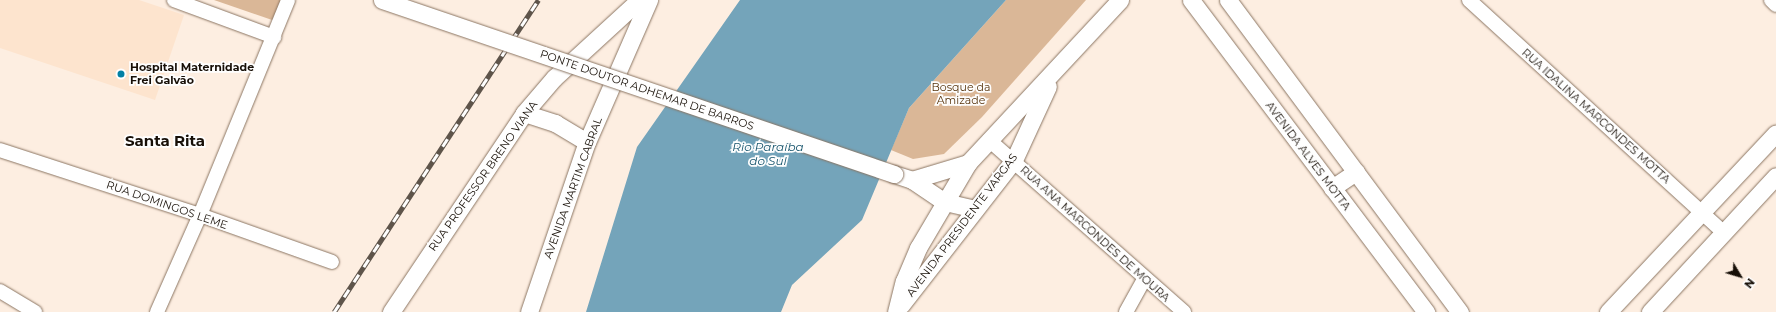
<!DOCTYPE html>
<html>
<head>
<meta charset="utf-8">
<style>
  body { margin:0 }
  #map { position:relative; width:1776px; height:312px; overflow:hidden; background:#fdeee1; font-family:Montserrat,sans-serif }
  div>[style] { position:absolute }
  .built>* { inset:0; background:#fde4ce }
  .green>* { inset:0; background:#dab797 }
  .water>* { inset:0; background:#74a4ba }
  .roads { filter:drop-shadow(0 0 1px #8b7562) drop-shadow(0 0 1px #8b7562) }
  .minor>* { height:14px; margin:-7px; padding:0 7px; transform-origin:7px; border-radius:7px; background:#fff }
  .tertiary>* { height:17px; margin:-8.5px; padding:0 8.5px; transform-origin:8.5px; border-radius:8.5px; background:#fff }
  .rail>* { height:4.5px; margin-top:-2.25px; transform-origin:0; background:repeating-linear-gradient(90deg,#fefefe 0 9px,#5e544a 0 18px); box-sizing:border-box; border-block:1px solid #5e544a }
  .bridges { filter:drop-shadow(0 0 1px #8b7562) drop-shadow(0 0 1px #8b7562) }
  .tertiary-bridge>* { height:17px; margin:-8.5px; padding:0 8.5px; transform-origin:8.5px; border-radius:8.5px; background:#fff }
  .dots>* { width:11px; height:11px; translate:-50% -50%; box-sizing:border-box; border:2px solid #fefefe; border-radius:50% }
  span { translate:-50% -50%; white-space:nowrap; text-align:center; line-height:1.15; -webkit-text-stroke:3.5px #fefefe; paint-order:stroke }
  .poi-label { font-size:11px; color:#170f07; font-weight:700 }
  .left { translate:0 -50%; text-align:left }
  .park-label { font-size:11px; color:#56330b }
  .street-label { font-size:11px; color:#170f07 }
  .water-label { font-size:12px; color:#17556d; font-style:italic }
  .district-label { font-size:15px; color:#170f07; font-weight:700 }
  .north { position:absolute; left:1720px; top:256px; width:40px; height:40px; -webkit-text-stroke:3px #fefefe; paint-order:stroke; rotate:128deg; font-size:11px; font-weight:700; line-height:16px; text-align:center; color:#170f07 }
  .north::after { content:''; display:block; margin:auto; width:14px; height:18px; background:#170f07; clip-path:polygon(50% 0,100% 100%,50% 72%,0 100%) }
</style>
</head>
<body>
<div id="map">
  <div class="built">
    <i style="clip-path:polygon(0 0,139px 0,184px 15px,155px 100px,0 48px)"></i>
  </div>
  <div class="green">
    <i style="clip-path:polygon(214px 0,283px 0,275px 21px)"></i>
    <i style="clip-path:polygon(1006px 0,1086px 0,982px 117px,944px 154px,913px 159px,891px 150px,909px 108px)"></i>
  </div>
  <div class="water">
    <i style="clip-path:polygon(740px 0,1006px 0,909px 108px,862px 220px,792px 285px,781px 312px,586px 312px,637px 147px)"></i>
  </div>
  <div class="roads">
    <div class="minor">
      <i style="left:174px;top:0;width:107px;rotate:20.3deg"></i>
      <i style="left:1469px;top:0;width:345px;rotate:42.4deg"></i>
      <i style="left:1771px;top:0;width:7px;rotate:45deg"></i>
      <i style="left:989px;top:140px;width:260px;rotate:41.4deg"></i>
      <i style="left:0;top:150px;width:210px;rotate:18deg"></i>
      <i style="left:200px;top:215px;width:140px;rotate:19.6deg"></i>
      <i style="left:0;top:291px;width:41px;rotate:31deg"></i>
      <i style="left:157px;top:312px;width:106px;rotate:-66.1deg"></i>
      <i style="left:200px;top:215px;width:232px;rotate:-67.7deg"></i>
      <i style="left:1126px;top:312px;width:38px;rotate:-61deg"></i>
    </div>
    <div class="tertiary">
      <i style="left:1191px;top:0;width:391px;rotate:53deg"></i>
      <i style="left:1228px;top:0;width:389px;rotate:53.4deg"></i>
      <i style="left:524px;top:113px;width:33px;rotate:18deg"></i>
      <i style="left:555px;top:123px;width:37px;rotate:31deg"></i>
      <i style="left:894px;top:174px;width:19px;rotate:18deg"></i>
      <i style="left:912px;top:180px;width:40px;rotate:34deg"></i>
      <i style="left:945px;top:202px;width:31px;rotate:13deg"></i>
      <i style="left:912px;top:180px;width:59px;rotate:-16.9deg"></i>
      <i style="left:1332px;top:188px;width:29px;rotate:-34deg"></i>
      <i style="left:901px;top:305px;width:184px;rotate:-52.1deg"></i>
      <i style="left:1014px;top:160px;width:81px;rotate:-65.3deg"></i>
      <i style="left:391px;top:312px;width:239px;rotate:-56.2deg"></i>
      <i style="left:524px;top:113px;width:46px;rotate:-49.4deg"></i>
      <i style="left:554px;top:78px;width:115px;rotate:-42.5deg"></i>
      <i style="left:529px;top:312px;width:180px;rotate:-71.2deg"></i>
      <i style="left:587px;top:142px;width:155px;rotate:-66.4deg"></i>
      <i style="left:896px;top:312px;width:32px;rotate:-76deg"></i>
      <i style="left:904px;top:281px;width:36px;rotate:-67deg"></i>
      <i style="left:918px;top:248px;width:99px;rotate:-59.5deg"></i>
      <i style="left:968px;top:163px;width:223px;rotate:-47deg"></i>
      <i style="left:1608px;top:312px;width:245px;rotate:-46.8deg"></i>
      <i style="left:1650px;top:312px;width:185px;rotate:-47.2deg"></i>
    </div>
  </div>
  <div class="rail">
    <i style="left:334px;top:312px;width:373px;rotate:-56.8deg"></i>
  </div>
  <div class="bridges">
    <div class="tertiary-bridge">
      <i style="left:382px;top:0;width:541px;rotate:18.77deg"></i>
    </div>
  </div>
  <div class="dots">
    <i style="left:121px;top:74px;background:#0280a5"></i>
  </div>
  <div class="poi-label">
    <span class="left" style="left:130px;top:74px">Hospital Maternidade<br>Frei Galvão</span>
  </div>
  <div class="park-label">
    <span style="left:961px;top:94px">Bosque da<br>Amizade</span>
  </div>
  <div class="street-label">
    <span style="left:647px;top:90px;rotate:19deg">PONTE DOUTOR ADHEMAR DE BARROS</span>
    <span style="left:1596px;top:116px;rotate:42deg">RUA IDALINA MARCONDES MOTTA</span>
    <span style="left:1308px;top:156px;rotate:53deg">AVENIDA ALVES MOTTA</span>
    <span style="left:483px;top:176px;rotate:-55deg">RUA PROFESSOR BRENO VIANA</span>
    <span style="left:573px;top:188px;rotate:-70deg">AVENIDA MARTIM CABRAL</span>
    <span style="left:167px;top:205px;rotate:19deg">RUA DOMINGOS LEME</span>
    <span style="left:962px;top:225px;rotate:-53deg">AVENIDA PRESIDENTE VARGAS</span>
    <span style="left:1095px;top:234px;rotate:42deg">RUA ANA MARCONDES DE MOURA</span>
  </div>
  <div class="water-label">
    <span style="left:768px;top:154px">Rio Paraíba<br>do Sul</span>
  </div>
  <div class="district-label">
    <span style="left:165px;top:141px">Santa Rita</span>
  </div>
  <div class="north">N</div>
</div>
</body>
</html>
